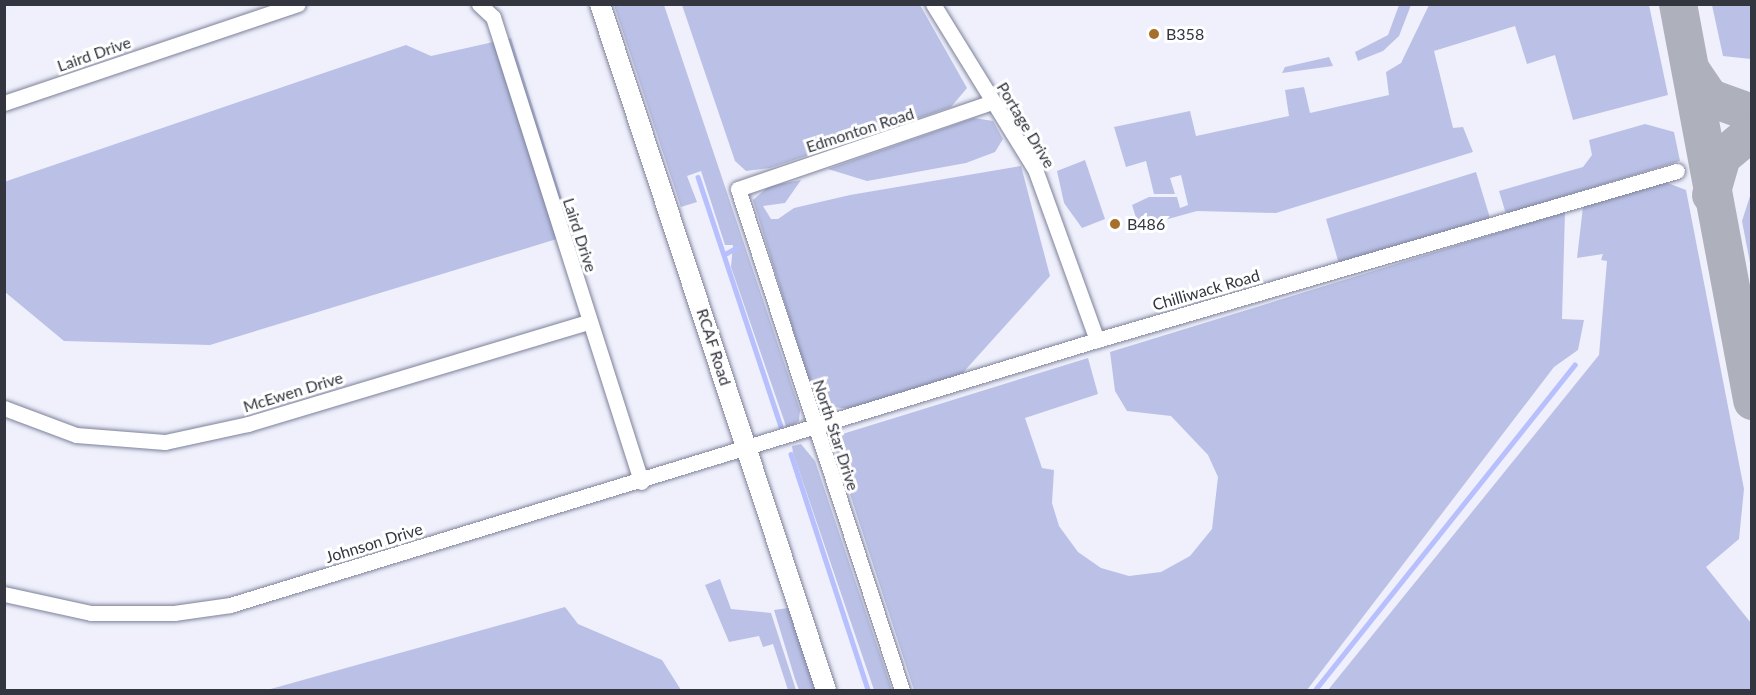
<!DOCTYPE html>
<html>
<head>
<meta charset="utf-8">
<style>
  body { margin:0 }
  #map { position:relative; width:1756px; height:695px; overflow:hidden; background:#eff0fc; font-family:Lato,sans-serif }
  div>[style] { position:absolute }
  .green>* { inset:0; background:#bbc1e6 }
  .stream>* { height:4.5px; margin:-2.25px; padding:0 2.25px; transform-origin:2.25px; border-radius:2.25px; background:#b7bffd }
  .taxiway>* { height:38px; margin:-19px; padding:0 19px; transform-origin:19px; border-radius:19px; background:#aeb0bb }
  .roads { filter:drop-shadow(0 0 2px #7d819a) drop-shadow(0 0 2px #7d819a) }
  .minor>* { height:15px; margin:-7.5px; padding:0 7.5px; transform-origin:7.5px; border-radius:7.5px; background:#fff }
  .major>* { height:20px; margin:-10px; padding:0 10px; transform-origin:10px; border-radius:10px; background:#fff }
  .dots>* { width:16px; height:16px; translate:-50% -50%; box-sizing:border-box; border:3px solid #fff; border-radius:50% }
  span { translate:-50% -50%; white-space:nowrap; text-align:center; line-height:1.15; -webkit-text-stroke:6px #fff; paint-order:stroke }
  .poi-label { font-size:16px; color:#33353f }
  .left { translate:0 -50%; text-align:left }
  .street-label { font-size:16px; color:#33353f }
  .frame { position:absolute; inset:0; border:6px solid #33353f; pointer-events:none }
</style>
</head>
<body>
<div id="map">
  <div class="green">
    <i style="clip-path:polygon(614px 5px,664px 5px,800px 410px,799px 421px,787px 429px,731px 267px,733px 245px,725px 245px,701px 171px,687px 176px,697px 202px,681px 207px)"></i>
    <i style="clip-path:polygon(682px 5px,920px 5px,967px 88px,951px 107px,770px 168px,746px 171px,735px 161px)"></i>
    <i style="clip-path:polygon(1399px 5px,1411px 5px,1399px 36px,1383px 51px,1358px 61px,1355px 52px,1388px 35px)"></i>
    <i style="clip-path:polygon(1429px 5px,1649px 5px,1668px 95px,1573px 120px,1555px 55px,1527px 64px,1515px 26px,1434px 51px,1453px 128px,1463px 127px,1473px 152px,1276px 213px,1197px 211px,1139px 227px,1132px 205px,1149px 197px,1177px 197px,1180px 208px,1188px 205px,1181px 175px,1170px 178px,1175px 194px,1154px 194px,1146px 161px,1126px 167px,1114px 127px,1190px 111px,1196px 136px,1289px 116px,1285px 90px,1304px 87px,1310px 113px,1389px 95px,1386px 72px,1401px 63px)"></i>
    <i style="clip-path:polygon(1712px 5px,1751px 5px,1751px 59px,1723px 56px)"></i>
    <i style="clip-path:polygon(511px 38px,573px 234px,210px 345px,64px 341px,5px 292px,4px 182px,406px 45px,431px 56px)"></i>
    <i style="clip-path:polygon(1329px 57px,1333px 66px,1282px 73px,1285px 67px)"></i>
    <i style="clip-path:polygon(974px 118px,993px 121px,1003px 139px,995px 152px,966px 163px,867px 181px,828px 169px)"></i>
    <i style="clip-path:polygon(1645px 124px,1674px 132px,1680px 161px,1506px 214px,1499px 191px,1583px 167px,1592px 155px,1589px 140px)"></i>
    <i style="clip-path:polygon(1085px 160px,1105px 219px,1082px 228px,1064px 203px,1057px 171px)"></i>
    <i style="clip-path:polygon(1021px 166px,1050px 276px,959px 377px,850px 409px,816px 405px,753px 200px,769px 186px,801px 180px,785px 203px,763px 206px,771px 219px,778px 219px,794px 208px,850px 195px)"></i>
    <i style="clip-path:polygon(1476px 172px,1490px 218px,1339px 264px,1326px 219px)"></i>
    <i style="clip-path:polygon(1665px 182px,1686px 190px,1744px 489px,1739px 539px,1706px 567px,1751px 623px,1751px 690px,1328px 690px,1599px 355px,1607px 261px,1601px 260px,1603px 254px,1577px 258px,1583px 207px)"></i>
    <i style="clip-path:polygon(1751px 193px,1751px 268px,1742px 221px)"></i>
    <i style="clip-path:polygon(1565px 212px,1562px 319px,1584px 320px,1578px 350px,1554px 367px,1307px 690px,914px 690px,833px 442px,836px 436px,1088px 358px,1098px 394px,1025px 418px,1042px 468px,1054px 470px,1052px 503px,1059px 526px,1078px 552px,1101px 568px,1129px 576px,1161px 572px,1190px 556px,1212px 529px,1218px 477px,1208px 455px,1171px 416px,1127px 411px,1115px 391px,1110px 352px)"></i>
    <i style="clip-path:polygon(801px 444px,815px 461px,892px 690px,874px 690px,793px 453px,792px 446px)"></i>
    <i style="clip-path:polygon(720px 579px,731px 609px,771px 613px,796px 690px,788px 690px,773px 644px,763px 647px,759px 636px,729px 642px,705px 585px)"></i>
    <i style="clip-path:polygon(565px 607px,578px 624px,662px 660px,681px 690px,267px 690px)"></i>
    <i style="clip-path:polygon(788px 608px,799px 639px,816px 690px,799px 690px,795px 679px,774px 610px)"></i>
  </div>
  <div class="stream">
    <i style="left:698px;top:177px;width:262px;rotate:71.6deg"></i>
    <i style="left:725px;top:254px;width:13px;rotate:-29deg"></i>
    <i style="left:791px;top:454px;width:248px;rotate:71.9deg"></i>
    <i style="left:1315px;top:690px;width:416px;rotate:-51.4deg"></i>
  </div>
  <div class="taxiway">
    <i style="left:1678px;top:4px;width:404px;rotate:79.4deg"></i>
    <i style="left:1691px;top:70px;width:34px;rotate:56deg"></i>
    <i style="left:1710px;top:98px;width:45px;rotate:19.7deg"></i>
    <i style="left:1711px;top:195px;width:40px;rotate:-74deg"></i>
    <i style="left:1722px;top:157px;width:39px;rotate:-40deg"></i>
  </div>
  <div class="roads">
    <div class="minor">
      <i style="left:479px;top:4px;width:19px;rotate:43deg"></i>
      <i style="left:493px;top:17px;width:488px;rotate:72.3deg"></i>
      <i style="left:933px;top:4px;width:194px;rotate:58.3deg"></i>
      <i style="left:1035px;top:169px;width:182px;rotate:70.1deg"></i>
      <i style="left:4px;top:103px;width:310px;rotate:-18.6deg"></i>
      <i style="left:4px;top:408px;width:77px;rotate:20.6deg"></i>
      <i style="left:76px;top:435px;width:89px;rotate:4.5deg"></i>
      <i style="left:165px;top:442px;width:85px;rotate:-12.2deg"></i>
      <i style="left:248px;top:424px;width:356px;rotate:-16.7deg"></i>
      <i style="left:4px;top:594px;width:89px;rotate:12.3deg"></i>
      <i style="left:91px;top:613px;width:83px"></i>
      <i style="left:174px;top:613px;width:57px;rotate:-8.1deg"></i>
      <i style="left:230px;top:605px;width:907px;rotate:-17deg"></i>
      <i style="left:1097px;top:340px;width:604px;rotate:-16.25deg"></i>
      <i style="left:902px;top:690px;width:527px;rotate:-108.13deg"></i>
      <i style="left:738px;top:189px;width:268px;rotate:-18.9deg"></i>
    </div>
    <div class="major">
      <i style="left:600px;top:4px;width:722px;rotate:71.77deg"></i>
    </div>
  </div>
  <div class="dots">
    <i style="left:1154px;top:34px;background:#a66f2a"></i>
    <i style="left:1115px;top:224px;background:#a66f2a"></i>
  </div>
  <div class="poi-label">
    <span class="left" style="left:1166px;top:34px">B358</span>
    <span class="left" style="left:1127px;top:224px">B486</span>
  </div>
  <div class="street-label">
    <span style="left:94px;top:54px;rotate:-19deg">Laird Drive</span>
    <span style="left:1026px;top:125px;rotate:59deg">Portage Drive</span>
    <span style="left:860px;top:130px;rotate:-18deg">Edmonton Road</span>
    <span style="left:580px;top:235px;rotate:72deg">Laird Drive</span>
    <span style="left:1206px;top:290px;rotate:-16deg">Chilliwack Road</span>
    <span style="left:714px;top:347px;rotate:72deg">RCAF Road</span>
    <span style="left:293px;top:392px;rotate:-17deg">McEwen Drive</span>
    <span style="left:836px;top:435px;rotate:72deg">North Star Drive</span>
    <span style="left:374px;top:543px;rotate:-17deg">Johnson Drive</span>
  </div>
  <div class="frame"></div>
</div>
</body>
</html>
